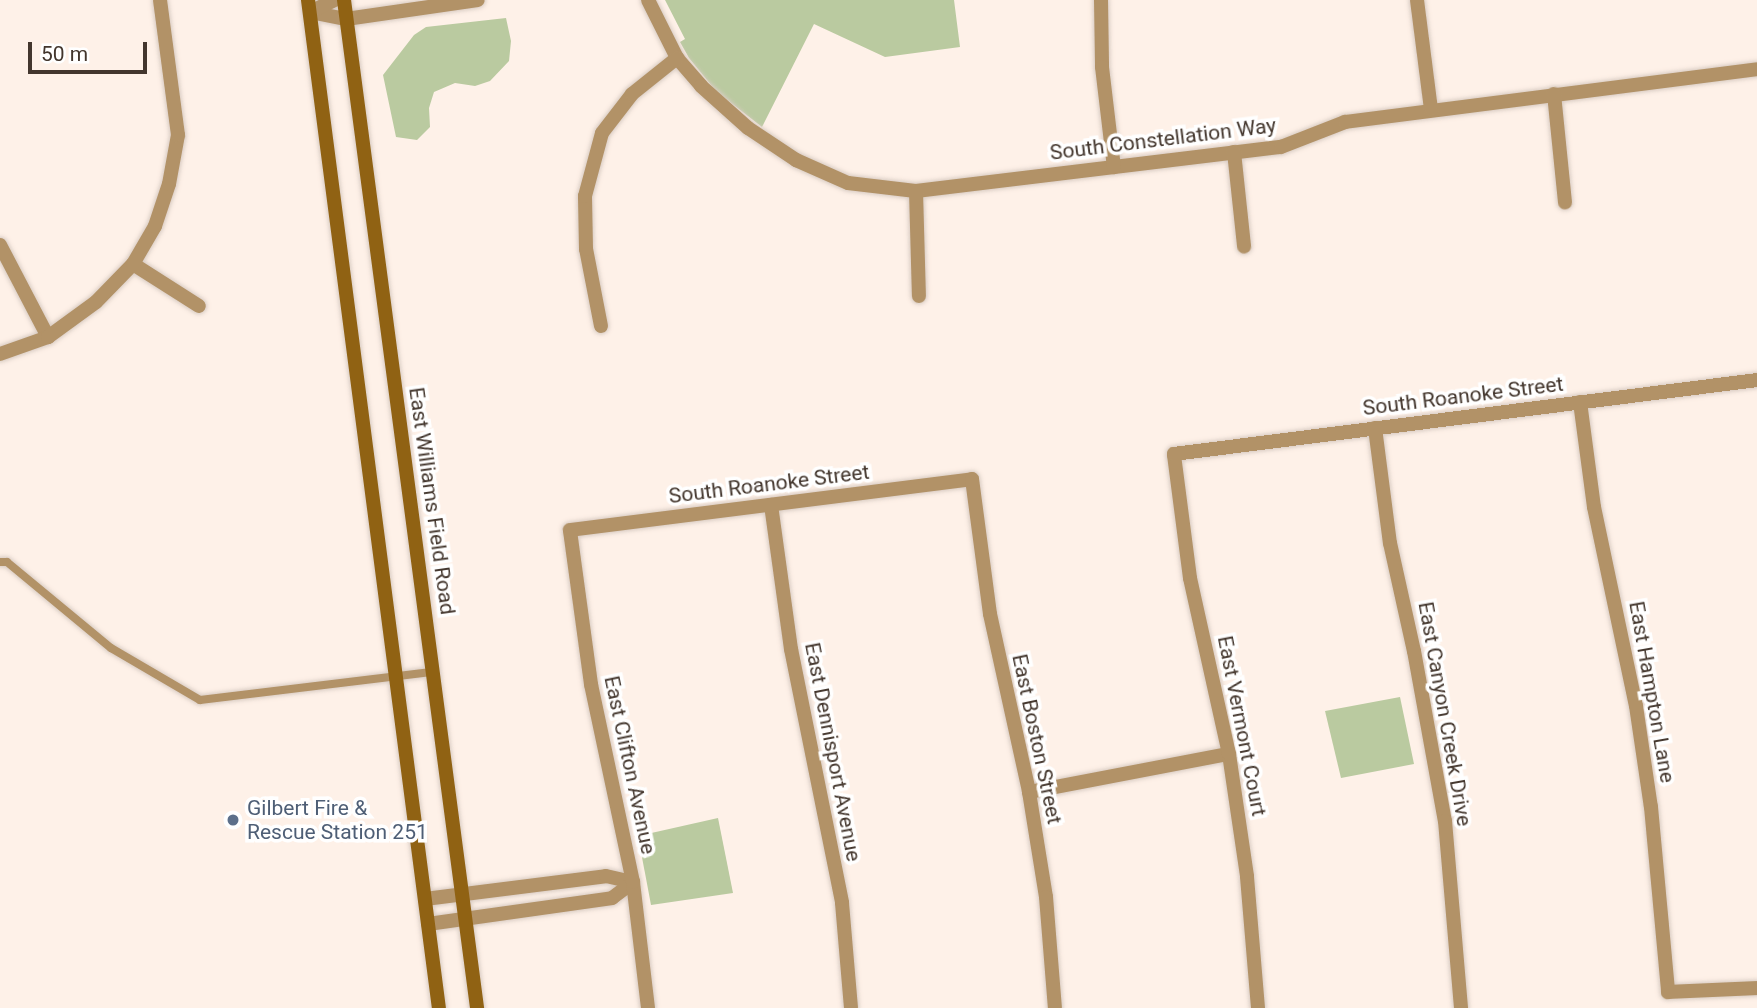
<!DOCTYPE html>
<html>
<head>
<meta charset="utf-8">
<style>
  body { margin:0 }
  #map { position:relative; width:1757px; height:1008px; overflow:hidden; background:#fef1e8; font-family:Roboto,sans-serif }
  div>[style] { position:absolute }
  .green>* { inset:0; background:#bacaa0 }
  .roads { filter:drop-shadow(0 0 2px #d9ccc3) drop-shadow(0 0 2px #d9ccc3) }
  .service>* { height:8px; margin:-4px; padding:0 4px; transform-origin:4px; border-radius:4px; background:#b29267 }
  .minor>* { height:14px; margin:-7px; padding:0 7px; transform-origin:7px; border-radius:7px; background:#b29267 }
  .secondary>* { height:14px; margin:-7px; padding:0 7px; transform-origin:7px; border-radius:7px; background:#906213 }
  .dots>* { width:19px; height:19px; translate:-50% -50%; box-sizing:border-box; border:4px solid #fff; border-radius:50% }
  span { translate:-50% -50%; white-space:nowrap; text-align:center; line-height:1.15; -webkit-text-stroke:7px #fff; paint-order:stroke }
  .street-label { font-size:21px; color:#43362d }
  .service-label { font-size:21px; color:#4e5e75 }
  .left { translate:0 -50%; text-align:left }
  .scale { position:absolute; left:28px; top:42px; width:119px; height:32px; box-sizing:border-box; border:4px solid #43362d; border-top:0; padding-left:9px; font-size:21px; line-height:24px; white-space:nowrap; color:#43362d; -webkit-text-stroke:5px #fff; paint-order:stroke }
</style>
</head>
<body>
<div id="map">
  <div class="green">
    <i style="clip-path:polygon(665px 0,954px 0,960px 47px,885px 57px,814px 24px,762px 127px,716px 91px,689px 58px,680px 42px,685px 39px)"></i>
    <i style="clip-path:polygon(506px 18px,511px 41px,509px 61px,490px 81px,475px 86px,455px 83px,434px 92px,429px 108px,430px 127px,417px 140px,396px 137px,383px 75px,414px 35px,426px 27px)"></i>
    <i style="clip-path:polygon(1400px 697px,1414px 764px,1341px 778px,1325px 711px)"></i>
    <i style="clip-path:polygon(718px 818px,733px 893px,651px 905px,638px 836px)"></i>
  </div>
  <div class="roads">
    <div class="service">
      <i style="left:0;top:562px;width:7px"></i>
      <i style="left:7px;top:562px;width:135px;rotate:39.6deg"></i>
      <i style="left:111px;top:648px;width:103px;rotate:30.3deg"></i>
      <i style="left:200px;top:700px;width:235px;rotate:-6.9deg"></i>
    </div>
    <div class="minor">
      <i style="left:648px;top:0;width:65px;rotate:63.4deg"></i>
      <i style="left:677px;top:58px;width:37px;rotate:49deg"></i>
      <i style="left:701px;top:86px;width:63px;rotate:41.8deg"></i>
      <i style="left:748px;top:128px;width:58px;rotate:33.7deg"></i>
      <i style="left:796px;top:160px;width:57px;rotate:23.9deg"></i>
      <i style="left:848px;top:183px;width:68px;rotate:6.7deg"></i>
      <i style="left:916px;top:191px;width:368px;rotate:-6.9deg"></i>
      <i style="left:1281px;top:147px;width:69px;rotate:-21.3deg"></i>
      <i style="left:1345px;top:122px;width:415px;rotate:-7.3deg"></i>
      <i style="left:1101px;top:0;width:67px;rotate:89.1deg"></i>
      <i style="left:1102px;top:67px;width:101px;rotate:83.2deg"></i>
      <i style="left:1417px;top:0;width:110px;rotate:82.7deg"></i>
      <i style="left:310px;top:12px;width:37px;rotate:11deg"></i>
      <i style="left:346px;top:19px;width:133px;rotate:-8.2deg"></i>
      <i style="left:310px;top:12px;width:28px;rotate:-26deg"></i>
      <i style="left:1554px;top:94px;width:109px;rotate:84.2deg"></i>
      <i style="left:1234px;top:152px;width:95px;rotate:83.9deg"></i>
      <i style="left:916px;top:191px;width:105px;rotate:88.4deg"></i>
      <i style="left:0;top:245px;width:104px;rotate:62.4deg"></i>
      <i style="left:133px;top:264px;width:78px;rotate:32.5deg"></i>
      <i style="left:601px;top:326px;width:78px;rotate:-101deg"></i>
      <i style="left:586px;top:249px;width:53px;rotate:-91.1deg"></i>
      <i style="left:585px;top:196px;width:65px;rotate:-74.9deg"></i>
      <i style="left:602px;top:133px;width:49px;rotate:-52.4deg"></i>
      <i style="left:632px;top:94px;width:58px;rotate:-38.7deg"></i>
      <i style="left:0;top:354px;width:51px;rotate:-19.5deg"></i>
      <i style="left:48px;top:337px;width:59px;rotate:-36.1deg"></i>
      <i style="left:96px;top:302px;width:53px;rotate:-45.8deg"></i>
      <i style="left:133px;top:264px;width:44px;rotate:-59.9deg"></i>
      <i style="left:155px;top:226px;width:44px;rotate:-71.6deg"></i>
      <i style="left:169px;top:184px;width:50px;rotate:-79.6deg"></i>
      <i style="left:178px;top:135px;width:136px;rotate:-97.6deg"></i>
      <i style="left:1580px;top:402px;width:106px;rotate:82.4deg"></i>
      <i style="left:1594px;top:507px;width:203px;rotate:78.1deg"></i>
      <i style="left:1636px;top:706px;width:102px;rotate:81.6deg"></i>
      <i style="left:1651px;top:807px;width:186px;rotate:84.7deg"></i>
      <i style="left:1668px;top:992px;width:89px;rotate:-2.6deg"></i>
      <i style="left:1375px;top:428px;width:116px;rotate:82.6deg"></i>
      <i style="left:1390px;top:543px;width:111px;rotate:77.5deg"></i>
      <i style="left:1414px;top:651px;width:173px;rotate:79.7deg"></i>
      <i style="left:1445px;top:821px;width:188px;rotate:85.1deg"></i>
      <i style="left:771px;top:505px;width:145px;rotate:82.1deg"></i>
      <i style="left:791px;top:649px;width:259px;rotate:78.6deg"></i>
      <i style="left:842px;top:903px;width:105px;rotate:85.1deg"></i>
      <i style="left:1029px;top:792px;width:204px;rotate:-10.8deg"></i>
      <i style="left:425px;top:899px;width:182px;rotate:-7.2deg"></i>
      <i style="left:606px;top:876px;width:28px;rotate:13deg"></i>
      <i style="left:428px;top:924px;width:186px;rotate:-8deg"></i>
      <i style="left:612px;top:898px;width:26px;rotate:-37deg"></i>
      <i style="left:648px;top:1008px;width:127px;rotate:-96.8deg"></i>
      <i style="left:633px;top:882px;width:202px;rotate:-102deg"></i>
      <i style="left:591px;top:684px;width:155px;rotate:-97.8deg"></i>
      <i style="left:570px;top:530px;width:405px;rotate:-7.2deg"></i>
      <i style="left:972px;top:479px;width:136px;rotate:82.4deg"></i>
      <i style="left:990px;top:614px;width:182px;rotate:77.6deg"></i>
      <i style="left:1029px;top:792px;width:106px;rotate:80.8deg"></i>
      <i style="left:1046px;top:897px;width:111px;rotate:85.4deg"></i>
      <i style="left:1258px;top:1008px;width:132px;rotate:-94.8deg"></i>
      <i style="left:1247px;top:876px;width:123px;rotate:-98.4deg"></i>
      <i style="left:1229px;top:754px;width:180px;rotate:-102.5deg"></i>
      <i style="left:1190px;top:578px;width:125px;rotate:-97.4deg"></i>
      <i style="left:1174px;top:454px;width:588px;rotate:-7.23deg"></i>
    </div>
    <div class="secondary">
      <i style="left:308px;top:0;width:1016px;rotate:82.6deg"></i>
      <i style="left:344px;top:0;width:1017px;rotate:82.48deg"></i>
    </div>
  </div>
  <div class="dots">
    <i style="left:233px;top:820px;background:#5c6f8a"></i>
  </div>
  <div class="street-label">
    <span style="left:1163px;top:139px;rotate:-7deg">South Constellation Way</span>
    <span style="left:1463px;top:396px;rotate:-7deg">South Roanoke Street</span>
    <span style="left:769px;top:484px;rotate:-7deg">South Roanoke Street</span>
    <span style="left:432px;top:501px;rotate:82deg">East Williams Field Road</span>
    <span style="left:1652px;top:692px;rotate:80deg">East Hampton Lane</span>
    <span style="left:1445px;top:714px;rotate:80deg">East Canyon Creek Drive</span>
    <span style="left:1242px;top:726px;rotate:79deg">East Vermont Court</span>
    <span style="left:1037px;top:739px;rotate:78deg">East Boston Street</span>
    <span style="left:833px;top:752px;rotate:79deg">East Dennisport Avenue</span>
    <span style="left:630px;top:765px;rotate:78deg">East Clifton Avenue</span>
  </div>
  <div class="service-label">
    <span class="left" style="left:247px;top:820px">Gilbert Fire &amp;<br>Rescue Station 251</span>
  </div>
  <div class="scale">50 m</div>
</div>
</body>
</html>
